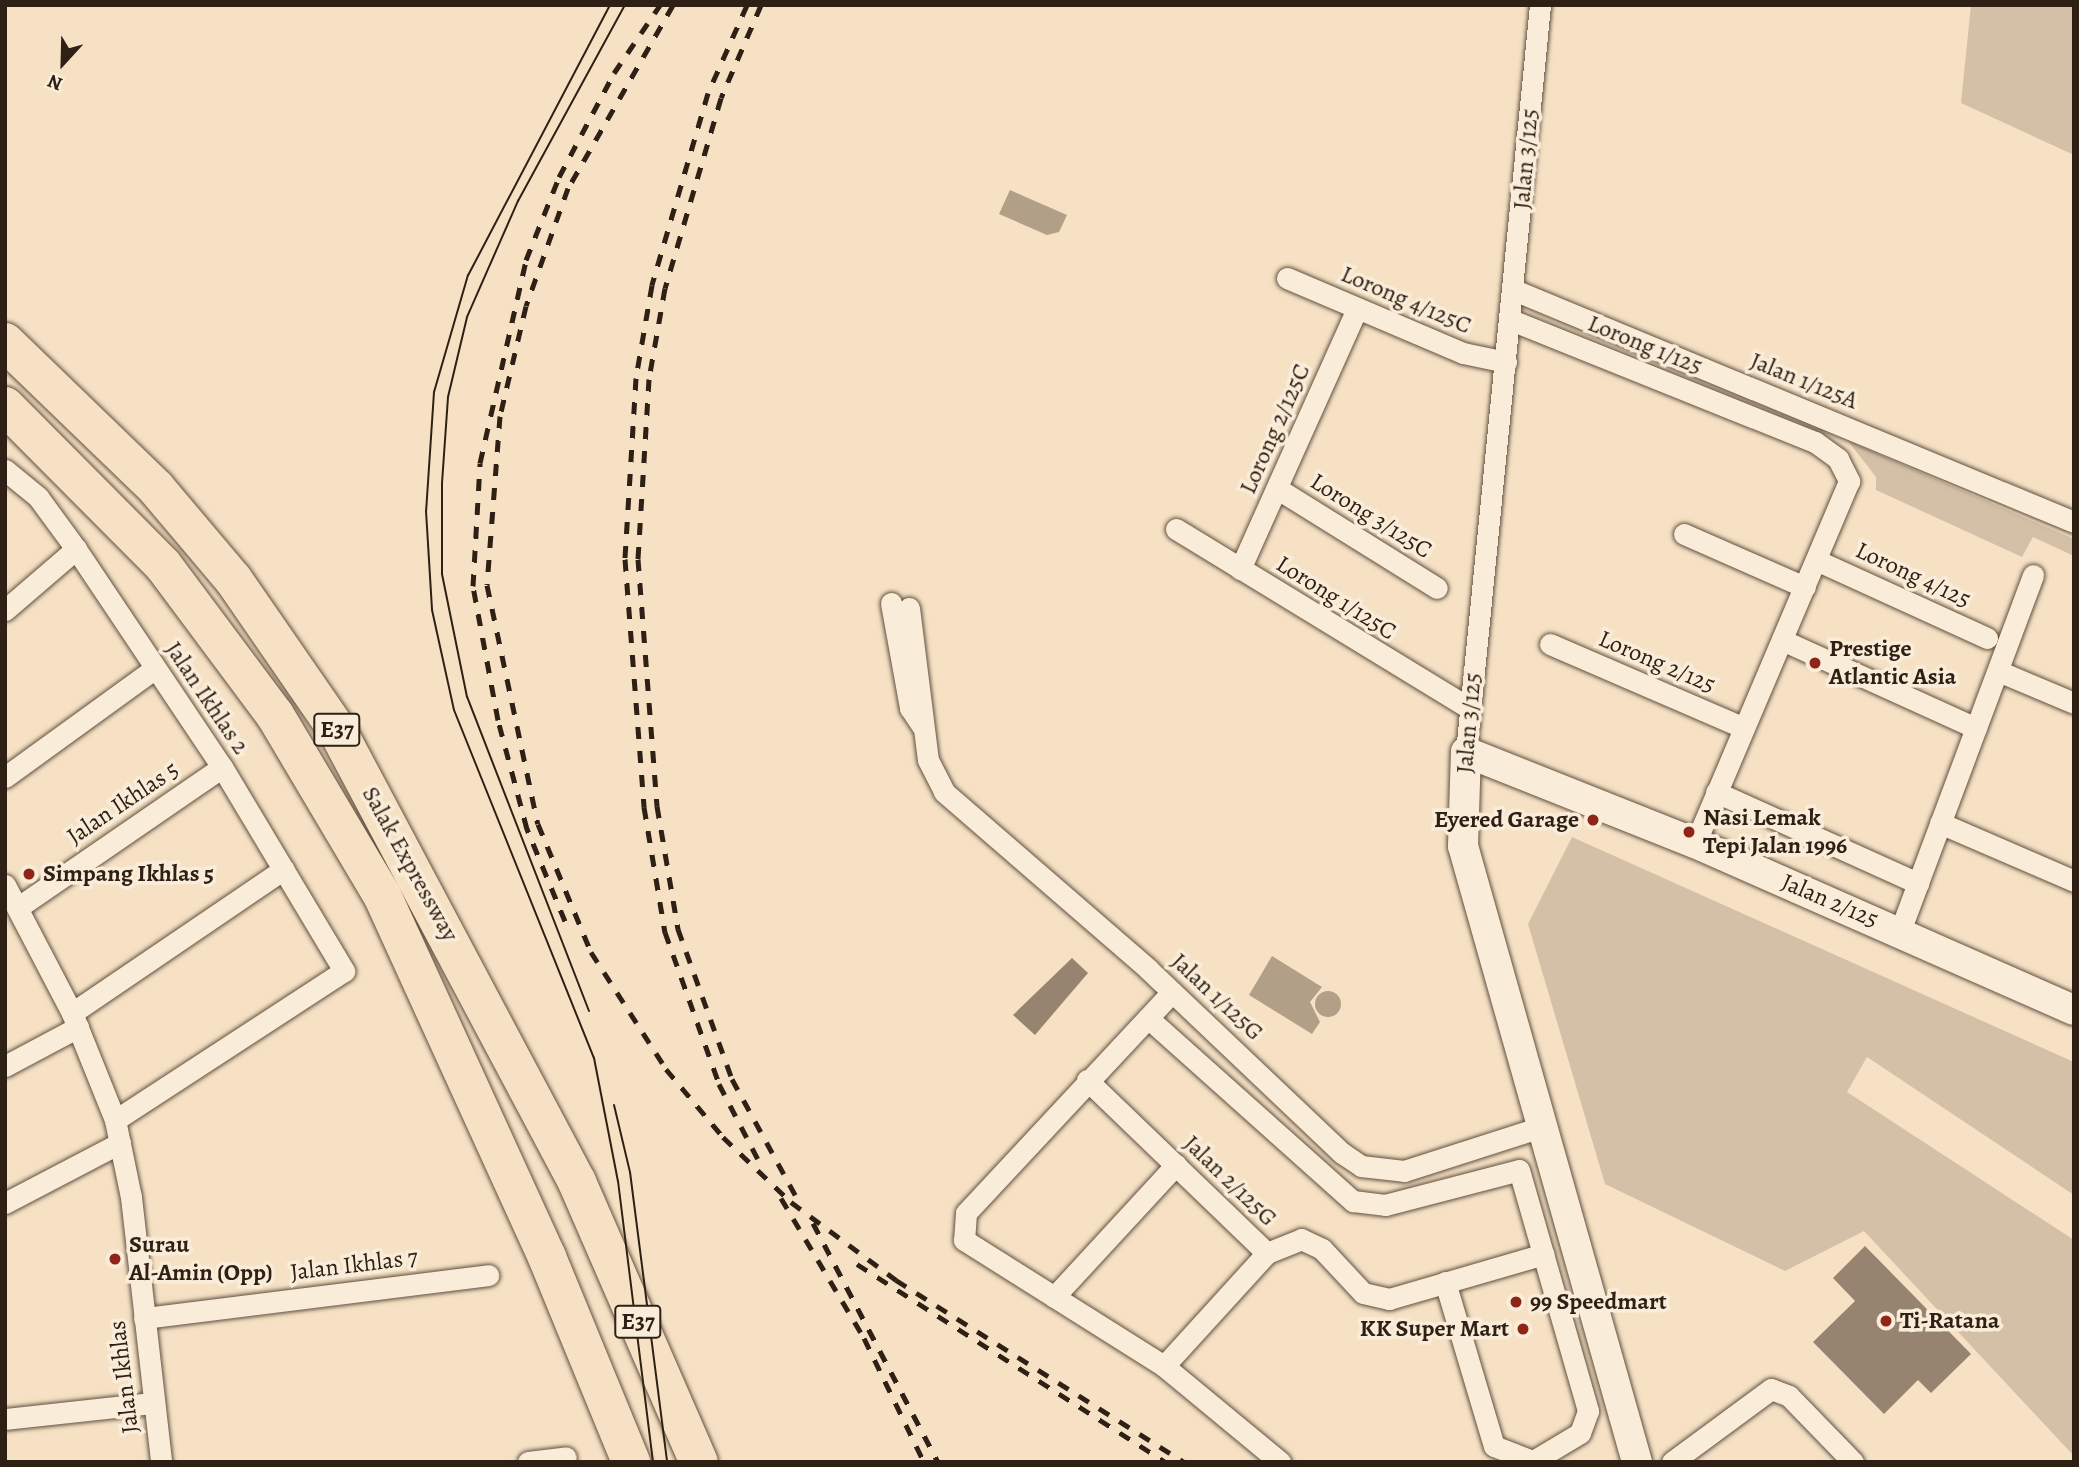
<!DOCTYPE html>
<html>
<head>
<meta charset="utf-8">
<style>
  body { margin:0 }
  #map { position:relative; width:2079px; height:1467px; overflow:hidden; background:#f6e1c4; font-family:Alegreya,serif }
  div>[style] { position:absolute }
  .green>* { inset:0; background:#d4c0a6 }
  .water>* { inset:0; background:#b29f88 }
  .round { border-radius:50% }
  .building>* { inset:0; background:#968470 }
  .roads { filter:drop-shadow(0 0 2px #605040) drop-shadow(0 0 2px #605040) }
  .street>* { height:21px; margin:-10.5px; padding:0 10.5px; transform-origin:10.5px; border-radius:10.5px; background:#f9ecd9 }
  .secondary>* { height:30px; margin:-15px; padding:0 15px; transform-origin:15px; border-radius:15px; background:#f9ecd9 }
  .highway>* { height:38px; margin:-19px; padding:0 19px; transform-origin:19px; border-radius:19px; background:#f6e1c4 }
  .tram>* { height:2px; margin:-1px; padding:0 1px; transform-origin:1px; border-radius:1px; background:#2e2014 }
  .rail>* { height:5px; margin-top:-2.5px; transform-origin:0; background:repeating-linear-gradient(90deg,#2e2014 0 12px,transparent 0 24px) }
  .dots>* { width:19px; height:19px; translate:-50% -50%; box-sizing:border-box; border:4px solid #f9ecd9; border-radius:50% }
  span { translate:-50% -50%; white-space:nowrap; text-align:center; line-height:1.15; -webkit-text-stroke:7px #f9ecd9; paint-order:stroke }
  .shield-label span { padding:2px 5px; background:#f9ecd9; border:2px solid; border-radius:5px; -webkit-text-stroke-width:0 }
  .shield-label { font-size:23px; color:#2e2014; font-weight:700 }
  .street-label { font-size:24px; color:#2e2014 }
  .poi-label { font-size:24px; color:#2e2014; font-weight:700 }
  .left { translate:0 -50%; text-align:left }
  .right { translate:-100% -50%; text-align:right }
  .frame { position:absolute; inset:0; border:7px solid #2e2014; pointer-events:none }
  .north { position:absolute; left:28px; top:28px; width:70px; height:70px; -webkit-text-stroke:5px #f9ecd9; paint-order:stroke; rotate:202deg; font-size:19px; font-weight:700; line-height:28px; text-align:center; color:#2e2014 }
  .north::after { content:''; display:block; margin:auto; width:24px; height:32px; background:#2e2014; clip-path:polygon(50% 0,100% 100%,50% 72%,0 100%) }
</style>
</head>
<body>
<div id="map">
  <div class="green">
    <i style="clip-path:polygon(1971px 5px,2074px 5px,2074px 155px,1961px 103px)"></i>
    <i style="clip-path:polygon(1848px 441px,2074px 539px,2074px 556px,2033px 537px,2022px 557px,1876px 490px,1876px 477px)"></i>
    <i style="clip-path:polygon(1572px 837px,2074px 1062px,2074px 1195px,1867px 1057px,1847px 1092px,2074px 1240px,2074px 1456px,1864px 1231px,1785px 1271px,1605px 1184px,1528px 924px)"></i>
  </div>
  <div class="water">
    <i style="clip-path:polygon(1010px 190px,1067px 215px,1059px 232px,1047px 235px,999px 214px)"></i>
    <i style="clip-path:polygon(1272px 956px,1322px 987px,1310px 1002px,1320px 1022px,1312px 1034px,1249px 995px)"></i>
    <i class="round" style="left:1315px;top:991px;width:26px;height:26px"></i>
  </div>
  <div class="building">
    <i style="clip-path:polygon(1072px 958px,1088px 973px,1035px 1035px,1013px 1015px)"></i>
    <i style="clip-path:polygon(1865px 1246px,1971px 1354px,1931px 1393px,1918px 1380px,1884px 1414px,1813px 1342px,1855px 1301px,1833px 1278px)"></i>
  </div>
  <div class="roads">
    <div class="street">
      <i style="left:1287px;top:278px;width:191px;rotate:23.1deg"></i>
      <i style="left:1463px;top:353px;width:44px;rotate:11.8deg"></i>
      <i style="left:1514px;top:290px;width:606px;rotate:22.5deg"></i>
      <i style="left:1511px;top:320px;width:328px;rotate:21.9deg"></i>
      <i style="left:1815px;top:442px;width:29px;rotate:36deg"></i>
      <i style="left:1838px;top:459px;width:25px;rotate:63deg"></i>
      <i style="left:1849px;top:481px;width:393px;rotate:113deg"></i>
      <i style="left:5px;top:470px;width:43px;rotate:39.3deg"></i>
      <i style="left:38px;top:497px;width:64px;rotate:53.8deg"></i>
      <i style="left:76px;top:549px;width:262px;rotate:56.2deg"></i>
      <i style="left:222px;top:767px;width:238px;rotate:59.1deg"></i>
      <i style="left:344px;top:971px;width:273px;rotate:146.9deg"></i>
      <i style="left:1278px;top:489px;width:187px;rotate:31.9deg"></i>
      <i style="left:1176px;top:529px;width:343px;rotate:31.4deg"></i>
      <i style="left:1684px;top:534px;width:132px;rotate:23.7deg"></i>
      <i style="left:1816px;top:560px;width:188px;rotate:24.5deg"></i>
      <i style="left:1240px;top:569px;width:285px;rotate:-65.8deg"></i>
      <i style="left:891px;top:603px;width:107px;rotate:79.7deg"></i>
      <i style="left:910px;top:708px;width:23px;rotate:56deg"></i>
      <i style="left:909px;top:608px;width:153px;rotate:82.9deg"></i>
      <i style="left:928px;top:760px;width:36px;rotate:63deg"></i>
      <i style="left:944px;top:792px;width:270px;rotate:40.9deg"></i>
      <i style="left:1148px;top:969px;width:267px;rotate:43.5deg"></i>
      <i style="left:1342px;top:1153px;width:23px;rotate:34deg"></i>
      <i style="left:1361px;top:1166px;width:43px;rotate:6.6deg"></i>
      <i style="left:1404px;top:1171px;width:144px;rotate:-17.8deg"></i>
      <i style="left:5px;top:610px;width:94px;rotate:-40.7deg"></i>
      <i style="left:1782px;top:640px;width:213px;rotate:24.4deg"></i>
      <i style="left:1550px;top:644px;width:211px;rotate:23.4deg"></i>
      <i style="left:1998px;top:671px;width:82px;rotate:22.8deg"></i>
      <i style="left:1466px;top:752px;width:751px;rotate:-84.34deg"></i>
      <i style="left:5px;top:777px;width:184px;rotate:-35.9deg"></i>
      <i style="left:1716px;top:792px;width:222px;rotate:24.3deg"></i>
      <i style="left:1940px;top:823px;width:146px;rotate:23.4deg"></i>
      <i style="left:5px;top:885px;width:144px;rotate:62.4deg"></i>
      <i style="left:72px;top:1013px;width:115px;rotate:68.1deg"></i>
      <i style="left:115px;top:1120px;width:79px;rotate:78.3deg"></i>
      <i style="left:131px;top:1197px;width:267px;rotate:83.5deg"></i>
      <i style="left:20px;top:906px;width:245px;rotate:-34.5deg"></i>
      <i style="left:1900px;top:931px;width:380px;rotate:-69.5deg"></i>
      <i style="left:1172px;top:992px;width:302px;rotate:133deg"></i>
      <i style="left:966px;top:1213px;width:27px;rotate:94deg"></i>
      <i style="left:964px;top:1240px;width:236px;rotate:32.2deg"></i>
      <i style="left:1164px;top:1366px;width:151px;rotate:39.6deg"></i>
      <i style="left:72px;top:1013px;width:256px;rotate:-34.2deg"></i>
      <i style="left:1148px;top:1018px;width:275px;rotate:41.8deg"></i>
      <i style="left:1353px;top:1201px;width:32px;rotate:7deg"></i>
      <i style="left:1385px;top:1205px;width:138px;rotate:-14.6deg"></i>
      <i style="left:1519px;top:1170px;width:251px;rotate:74deg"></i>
      <i style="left:1588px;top:1411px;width:23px;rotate:110deg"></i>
      <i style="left:1580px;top:1433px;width:52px;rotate:149deg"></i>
      <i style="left:5px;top:1066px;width:83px;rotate:-28.1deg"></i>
      <i style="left:1087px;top:1080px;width:250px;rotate:43.9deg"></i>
      <i style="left:1267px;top:1253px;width:37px;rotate:-22deg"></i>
      <i style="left:1301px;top:1239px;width:23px;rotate:25deg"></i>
      <i style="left:1322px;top:1249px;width:60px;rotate:47deg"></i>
      <i style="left:1363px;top:1293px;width:27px;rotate:13deg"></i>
      <i style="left:1389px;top:1299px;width:161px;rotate:-16.2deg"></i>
      <i style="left:5px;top:1203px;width:130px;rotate:-27.6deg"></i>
      <i style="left:1445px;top:1282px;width:171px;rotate:73.4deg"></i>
      <i style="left:1494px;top:1446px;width:44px;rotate:21.3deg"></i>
      <i style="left:1054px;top:1297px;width:180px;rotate:-47.3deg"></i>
      <i style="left:144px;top:1318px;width:347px;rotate:-7.1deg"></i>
      <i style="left:1164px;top:1366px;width:153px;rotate:-47.7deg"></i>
      <i style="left:5px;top:1419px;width:149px;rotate:-6.2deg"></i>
      <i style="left:528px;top:1462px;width:38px;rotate:-7deg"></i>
      <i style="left:1672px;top:1462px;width:123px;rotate:-36.4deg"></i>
      <i style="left:1771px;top:1389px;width:19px;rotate:21deg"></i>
      <i style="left:1789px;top:1396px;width:92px;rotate:45.9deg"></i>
    </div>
    <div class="secondary">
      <i style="left:1637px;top:1462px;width:640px;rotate:-105.77deg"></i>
      <i style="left:1463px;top:846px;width:94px;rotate:-88.2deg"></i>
      <i style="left:1466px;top:752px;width:246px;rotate:21.7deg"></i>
      <i style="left:1695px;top:843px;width:414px;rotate:23.8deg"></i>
    </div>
    <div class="highway">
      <i style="left:5px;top:342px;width:210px;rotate:44deg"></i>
      <i style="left:156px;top:488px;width:119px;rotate:49.8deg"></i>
      <i style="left:233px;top:579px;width:183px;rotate:55.4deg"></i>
      <i style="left:337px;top:730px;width:512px;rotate:62.03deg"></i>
      <i style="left:577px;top:1182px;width:305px;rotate:66.5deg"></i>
      <i style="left:5px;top:406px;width:224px;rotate:45.2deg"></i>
      <i style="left:163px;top:565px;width:187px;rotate:53.3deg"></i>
      <i style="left:275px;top:715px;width:209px;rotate:59.3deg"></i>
      <i style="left:382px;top:895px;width:398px;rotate:65.5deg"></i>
      <i style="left:547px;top:1257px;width:222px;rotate:67.7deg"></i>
    </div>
  </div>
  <div class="tram">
    <i style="left:610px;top:5px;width:305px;rotate:117.7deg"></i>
    <i style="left:468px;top:275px;width:122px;rotate:106.2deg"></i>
    <i style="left:434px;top:392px;width:119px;rotate:93.8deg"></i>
    <i style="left:426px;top:511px;width:99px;rotate:86.5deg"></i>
    <i style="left:432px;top:610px;width:102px;rotate:77.6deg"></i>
    <i style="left:454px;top:710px;width:375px;rotate:68.1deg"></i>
    <i style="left:594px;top:1058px;width:125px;rotate:79deg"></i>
    <i style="left:618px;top:1181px;width:283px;rotate:82.9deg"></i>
    <i style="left:589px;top:1011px;width:337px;rotate:-111.2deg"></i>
    <i style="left:467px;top:697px;width:126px;rotate:-101.5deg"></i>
    <i style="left:442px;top:574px;width:91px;rotate:-90deg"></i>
    <i style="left:442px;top:483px;width:86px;rotate:-86deg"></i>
    <i style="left:448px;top:397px;width:82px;rotate:-76.6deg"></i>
    <i style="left:467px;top:317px;width:127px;rotate:-66.3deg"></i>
    <i style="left:518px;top:201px;width:223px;rotate:-61.4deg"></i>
    <i style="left:614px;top:1105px;width:69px;rotate:76.6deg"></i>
    <i style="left:630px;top:1172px;width:292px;rotate:82.7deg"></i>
  </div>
  <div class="rail">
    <i style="left:673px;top:5px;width:211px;rotate:119.8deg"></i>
    <i style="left:568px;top:188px;width:125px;rotate:109.6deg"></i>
    <i style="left:526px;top:306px;width:113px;rotate:103.3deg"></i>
    <i style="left:500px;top:416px;width:169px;rotate:94.4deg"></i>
    <i style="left:487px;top:585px;width:244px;rotate:78deg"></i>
    <i style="left:538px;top:824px;width:139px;rotate:67.5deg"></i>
    <i style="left:591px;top:952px;width:139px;rotate:57.3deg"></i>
    <i style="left:666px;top:1069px;width:89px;rotate:50deg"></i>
    <i style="left:723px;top:1137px;width:94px;rotate:43.7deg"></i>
    <i style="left:791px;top:1202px;width:131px;rotate:36.6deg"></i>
    <i style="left:896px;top:1280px;width:341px;rotate:32.3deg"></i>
    <i style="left:747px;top:5px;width:96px;rotate:113.9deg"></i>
    <i style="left:708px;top:93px;width:200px;rotate:106.3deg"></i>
    <i style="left:652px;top:285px;width:94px;rotate:99.8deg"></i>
    <i style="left:636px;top:378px;width:181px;rotate:93.5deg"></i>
    <i style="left:625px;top:559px;width:249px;rotate:85.6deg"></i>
    <i style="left:644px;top:807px;width:127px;rotate:80.5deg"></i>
    <i style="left:665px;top:932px;width:161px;rotate:70.4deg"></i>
    <i style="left:719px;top:1084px;width:91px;rotate:62.6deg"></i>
    <i style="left:761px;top:5px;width:101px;rotate:113.3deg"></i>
    <i style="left:721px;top:98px;width:198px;rotate:106.4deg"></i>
    <i style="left:665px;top:288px;width:92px;rotate:100deg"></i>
    <i style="left:649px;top:379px;width:180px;rotate:93.5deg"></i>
    <i style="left:638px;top:559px;width:248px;rotate:85.6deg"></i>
    <i style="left:657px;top:806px;width:125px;rotate:80.3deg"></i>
    <i style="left:678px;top:929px;width:159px;rotate:70.2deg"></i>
    <i style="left:732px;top:1079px;width:138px;rotate:61.4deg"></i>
    <i style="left:565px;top:921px;width:100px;rotate:-112.4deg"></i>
    <i style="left:527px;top:829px;width:113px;rotate:-104.9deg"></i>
    <i style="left:498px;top:720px;width:136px;rotate:-100.6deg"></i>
    <i style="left:473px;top:586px;width:123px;rotate:-86.7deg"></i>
    <i style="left:480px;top:463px;width:208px;rotate:-77.2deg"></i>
    <i style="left:526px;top:260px;width:89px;rotate:-68.3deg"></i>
    <i style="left:559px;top:177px;width:118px;rotate:-62.1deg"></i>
    <i style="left:614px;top:73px;width:82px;rotate:-55.9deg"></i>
    <i style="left:781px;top:1198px;width:163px;rotate:59.3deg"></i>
    <i style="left:864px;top:1338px;width:138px;rotate:64.2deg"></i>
    <i style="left:813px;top:1223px;width:270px;rotate:62.4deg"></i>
    <i style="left:857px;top:1264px;width:367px;rotate:32.7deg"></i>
  </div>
  <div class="dots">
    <i style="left:1815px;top:663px;background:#8f2418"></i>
    <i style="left:1593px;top:820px;background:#8f2418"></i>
    <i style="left:1689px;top:832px;background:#8f2418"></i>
    <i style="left:29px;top:874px;background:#8f2418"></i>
    <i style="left:115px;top:1259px;background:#8f2418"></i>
    <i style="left:1516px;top:1302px;background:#8f2418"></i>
    <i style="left:1886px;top:1321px;background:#8f2418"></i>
    <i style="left:1523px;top:1329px;background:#8f2418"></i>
  </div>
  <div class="shield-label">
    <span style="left:337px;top:730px">E37</span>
    <span style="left:638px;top:1322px">E37</span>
  </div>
  <div class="street-label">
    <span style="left:1526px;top:159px;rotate:-85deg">Jalan 3/125</span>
    <span style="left:1406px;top:300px;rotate:23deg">Lorong 4/125C</span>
    <span style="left:1645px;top:345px;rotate:22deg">Lorong 1/125</span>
    <span style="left:1804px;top:381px;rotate:22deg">Jalan 1/125A</span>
    <span style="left:1275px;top:429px;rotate:-66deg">Lorong 2/125C</span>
    <span style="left:1371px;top:516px;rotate:32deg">Lorong 3/125C</span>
    <span style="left:1913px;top:575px;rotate:25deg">Lorong 4/125</span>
    <span style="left:1336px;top:598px;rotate:32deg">Lorong 1/125C</span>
    <span style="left:1657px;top:662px;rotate:23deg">Lorong 2/125</span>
    <span style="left:207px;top:698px;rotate:56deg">Jalan Ikhlas 2</span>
    <span style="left:1469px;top:723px;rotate:-85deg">Jalan 3/125</span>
    <span style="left:123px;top:803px;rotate:-34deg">Jalan Ikhlas 5</span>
    <span style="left:410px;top:864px;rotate:61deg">Salak Expressway</span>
    <span style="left:1830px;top:901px;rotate:23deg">Jalan 2/125</span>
    <span style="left:1217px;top:997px;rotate:43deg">Jalan 1/125G</span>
    <span style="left:1230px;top:1181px;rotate:44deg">Jalan 2/125G</span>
    <span style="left:354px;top:1265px;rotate:-7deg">Jalan Ikhlas 7</span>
    <span style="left:124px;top:1377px;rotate:-97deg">Jalan Ikhlas</span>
  </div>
  <div class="poi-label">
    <span class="left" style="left:1829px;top:663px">Prestige<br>Atlantic Asia</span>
    <span class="left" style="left:1703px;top:832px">Nasi Lemak<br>Tepi Jalan 1996</span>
    <span class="right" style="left:1579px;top:820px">Eyered Garage</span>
    <span class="left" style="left:43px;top:874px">Simpang Ikhlas 5</span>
    <span class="left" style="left:129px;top:1259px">Surau<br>Al-Amin (Opp)</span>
    <span class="left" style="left:1530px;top:1302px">99 Speedmart</span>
    <span class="left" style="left:1900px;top:1321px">Ti-Ratana</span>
    <span class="right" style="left:1509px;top:1329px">KK Super Mart</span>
  </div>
  <div class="frame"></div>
  <div class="north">N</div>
</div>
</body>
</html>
